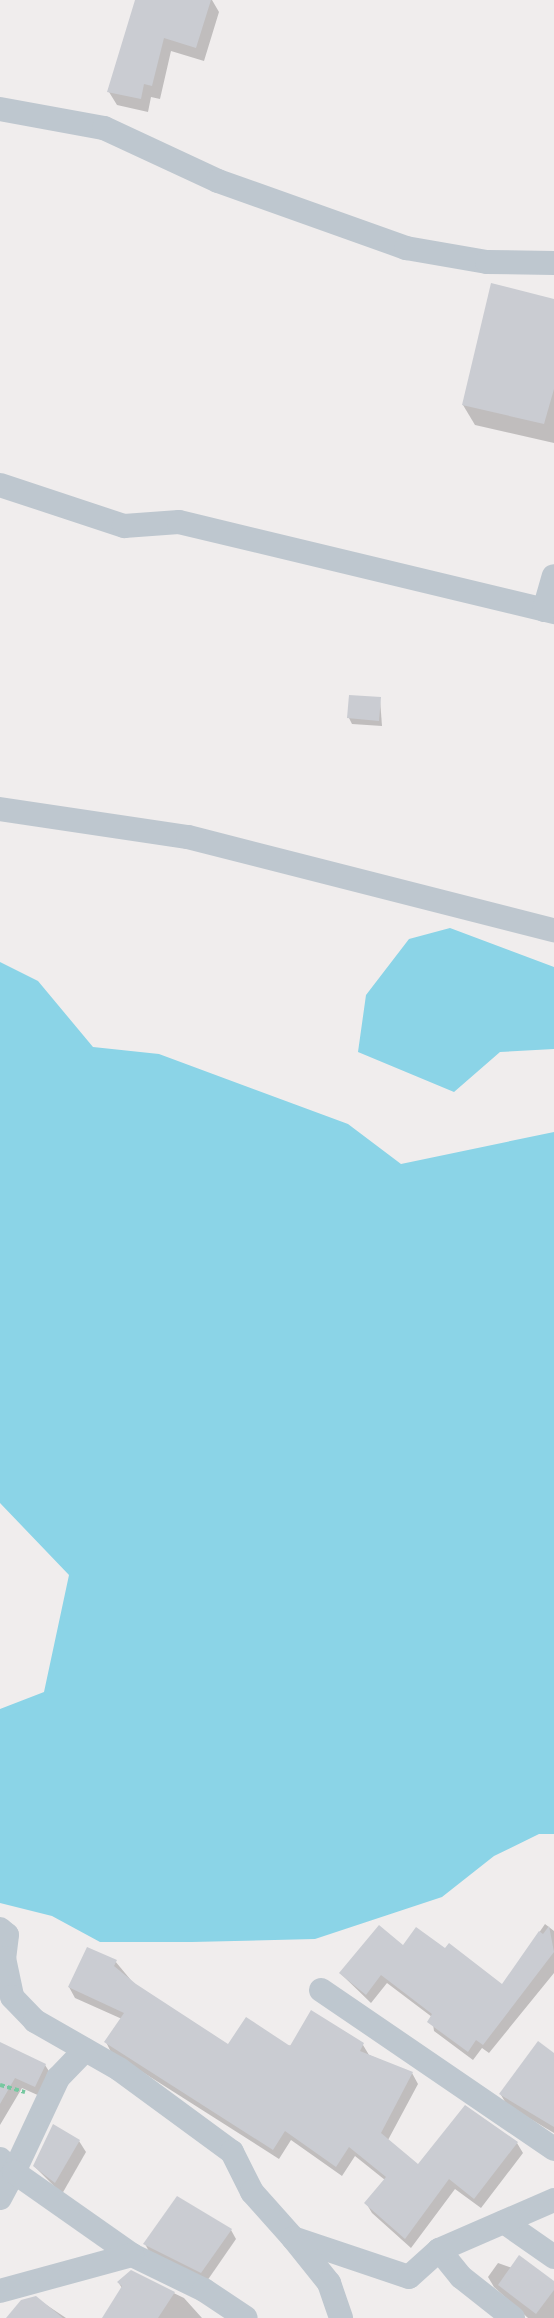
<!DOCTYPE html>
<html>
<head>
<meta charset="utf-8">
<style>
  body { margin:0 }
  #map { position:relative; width:554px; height:2318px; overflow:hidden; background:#f0eded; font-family:"Space Grotesk",sans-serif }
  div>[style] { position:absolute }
  .water>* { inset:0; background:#8bd4e7 }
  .shadow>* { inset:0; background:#0003 }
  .building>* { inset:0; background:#caccd2 }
  .path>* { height:4px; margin-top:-2px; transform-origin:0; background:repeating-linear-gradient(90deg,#76c8a0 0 4.5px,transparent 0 7.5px) }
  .street>* { height:24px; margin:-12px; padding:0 12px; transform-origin:12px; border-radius:12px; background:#bec7cf }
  span { translate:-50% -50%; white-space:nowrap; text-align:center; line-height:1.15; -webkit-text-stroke:4.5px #fff; paint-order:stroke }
</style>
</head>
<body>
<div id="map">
  <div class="water">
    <i style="clip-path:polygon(450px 928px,554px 967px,554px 1049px,500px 1052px,454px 1092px,358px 1052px,366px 995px,409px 939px)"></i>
    <i style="clip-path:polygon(0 962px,38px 981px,93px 1047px,159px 1054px,348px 1124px,401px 1164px,554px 1132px,554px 1834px,539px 1834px,494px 1856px,442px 1897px,315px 1939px,192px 1942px,100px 1942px,52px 1916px,0 1903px,0 1709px,44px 1692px,69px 1575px,0 1503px)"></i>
  </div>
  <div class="shadow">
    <i style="clip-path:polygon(137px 0,212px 0,219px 12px,204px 61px,171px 51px,160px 99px,151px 97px,148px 112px,117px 105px,109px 92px)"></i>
    <i style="clip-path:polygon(554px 301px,554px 443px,475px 425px,463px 405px)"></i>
    <i style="clip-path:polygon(380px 699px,382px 726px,352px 724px,349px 718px)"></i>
    <i style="clip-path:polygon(545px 1924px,554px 1931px,554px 1973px,489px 2053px,482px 2048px,473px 2060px,434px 2031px,432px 2017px,387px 1983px,371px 2003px,340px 1973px,403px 1947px,445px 1950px,502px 1987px)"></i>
    <i style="clip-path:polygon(115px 1961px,135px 1985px,228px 2046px,363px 2045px,369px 2055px,412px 2073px,418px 2084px,388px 2140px,418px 2166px,517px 2143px,523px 2153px,481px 2208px,455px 2189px,411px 2248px,372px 2213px,366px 2203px,385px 2180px,355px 2156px,342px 2176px,291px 2140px,279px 2159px,111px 2052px,106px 2042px,122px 2019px,75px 1998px,69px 1987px)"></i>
    <i style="clip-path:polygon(0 2044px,45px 2065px,52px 2076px,42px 2097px,22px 2088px,0 2125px)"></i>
    <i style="clip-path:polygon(554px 2054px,554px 2133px,507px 2105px,501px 2095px)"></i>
    <i style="clip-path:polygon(79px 2141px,86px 2152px,62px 2194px,34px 2166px)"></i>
    <i style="clip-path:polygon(231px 2230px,236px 2239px,207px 2281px,150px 2253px,145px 2244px)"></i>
    <i style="clip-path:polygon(498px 2263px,554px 2283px,554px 2318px,528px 2318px,494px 2287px,488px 2277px)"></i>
    <i style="clip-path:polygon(130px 2272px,184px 2298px,202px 2318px,104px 2318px,122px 2288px,118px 2282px)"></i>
    <i style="clip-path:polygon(36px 2298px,66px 2318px,10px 2318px)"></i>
  </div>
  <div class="building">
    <i style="clip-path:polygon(135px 0,211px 0,196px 48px,164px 38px,152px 86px,144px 84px,141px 99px,107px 92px)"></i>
    <i style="clip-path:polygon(491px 283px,554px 299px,554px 389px,544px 424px,462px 405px)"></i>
    <i style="clip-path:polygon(349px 695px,381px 697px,379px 721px,347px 718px)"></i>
    <i style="clip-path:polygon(379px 1925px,403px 1945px,416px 1927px,445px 1948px,449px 1943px,502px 1984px,539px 1931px,543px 1934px,549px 1926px,554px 1952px,483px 2045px,476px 2040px,468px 2052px,427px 2022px,432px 2014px,381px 1975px,366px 1995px,339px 1973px)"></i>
    <i style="clip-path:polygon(87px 1947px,117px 1960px,114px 1966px,136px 1984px,228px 2044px,246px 2017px,290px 2046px,311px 2010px,364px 2043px,360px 2051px,413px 2072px,381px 2133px,418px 2164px,465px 2105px,518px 2142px,474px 2199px,449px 2179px,405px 2239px,364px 2203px,386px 2177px,349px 2147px,336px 2167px,285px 2131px,273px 2150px,104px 2042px,124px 2013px,68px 1987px)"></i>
    <i style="clip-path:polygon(538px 2041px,554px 2053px,554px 2127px,499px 2094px)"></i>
    <i style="clip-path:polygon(0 2042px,46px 2064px,35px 2087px,15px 2078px,0 2104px)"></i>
    <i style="clip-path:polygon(53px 2124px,80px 2140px,55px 2183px,33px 2166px)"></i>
    <i style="clip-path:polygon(177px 2196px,232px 2229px,201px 2273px,143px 2244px)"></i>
    <i style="clip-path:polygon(519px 2255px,554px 2281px,554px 2290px,536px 2314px,498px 2285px)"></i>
    <i style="clip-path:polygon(131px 2270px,175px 2292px,158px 2318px,102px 2318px,122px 2286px,117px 2282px)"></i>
    <i style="clip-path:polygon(36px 2296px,63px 2318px,6px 2318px,21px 2300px)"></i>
  </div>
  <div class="path">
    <i style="left:0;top:2085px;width:26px;rotate:16deg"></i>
  </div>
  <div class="street">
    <i style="left:0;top:109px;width:106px;rotate:10.4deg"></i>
    <i style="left:104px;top:128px;width:126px;rotate:24.9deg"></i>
    <i style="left:218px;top:181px;width:200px;rotate:19.6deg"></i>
    <i style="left:406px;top:248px;width:82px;rotate:9.8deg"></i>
    <i style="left:487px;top:262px;width:67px;rotate:0.9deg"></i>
    <i style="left:0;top:485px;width:131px;rotate:18.3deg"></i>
    <i style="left:124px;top:526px;width:55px;rotate:-4.2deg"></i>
    <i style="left:179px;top:522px;width:386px;rotate:13.5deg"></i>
    <i style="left:544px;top:610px;width:35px;rotate:-74deg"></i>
    <i style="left:0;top:809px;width:190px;rotate:8.5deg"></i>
    <i style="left:188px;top:837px;width:378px;rotate:14.3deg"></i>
    <i style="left:0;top:1929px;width:9px;rotate:41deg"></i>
    <i style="left:7px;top:1935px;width:23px;rotate:97deg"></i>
    <i style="left:4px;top:1958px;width:40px;rotate:78deg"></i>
    <i style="left:12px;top:1997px;width:33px;rotate:46deg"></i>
    <i style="left:35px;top:2021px;width:97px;rotate:29.7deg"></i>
    <i style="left:119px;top:2069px;width:140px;rotate:36.3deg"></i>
    <i style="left:232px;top:2152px;width:45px;rotate:63.4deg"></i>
    <i style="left:252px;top:2192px;width:62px;rotate:48.3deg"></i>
    <i style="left:293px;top:2238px;width:122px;rotate:18.6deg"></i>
    <i style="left:409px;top:2277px;width:40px;rotate:-42deg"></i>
    <i style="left:321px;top:1990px;width:282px;rotate:34.3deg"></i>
    <i style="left:0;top:2159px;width:19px;rotate:43deg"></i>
    <i style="left:14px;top:2172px;width:104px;rotate:-64.9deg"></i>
    <i style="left:58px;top:2078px;width:39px;rotate:-46deg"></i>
    <i style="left:0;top:2198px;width:30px;rotate:-62deg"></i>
    <i style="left:14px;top:2172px;width:144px;rotate:35.1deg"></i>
    <i style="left:132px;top:2255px;width:80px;rotate:25.9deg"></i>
    <i style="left:204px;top:2290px;width:50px;rotate:33.7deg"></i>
    <i style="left:504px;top:2222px;width:61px;rotate:35deg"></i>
    <i style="left:293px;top:2238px;width:58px;rotate:51.3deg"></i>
    <i style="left:329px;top:2283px;width:37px;rotate:71deg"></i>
    <i style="left:0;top:2291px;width:137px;rotate:-15.3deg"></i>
    <i style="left:513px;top:2318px;width:66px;rotate:-141.7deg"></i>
    <i style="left:461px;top:2277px;width:35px;rotate:-129deg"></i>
    <i style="left:439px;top:2250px;width:125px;rotate:-23.5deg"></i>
  </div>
</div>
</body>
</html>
